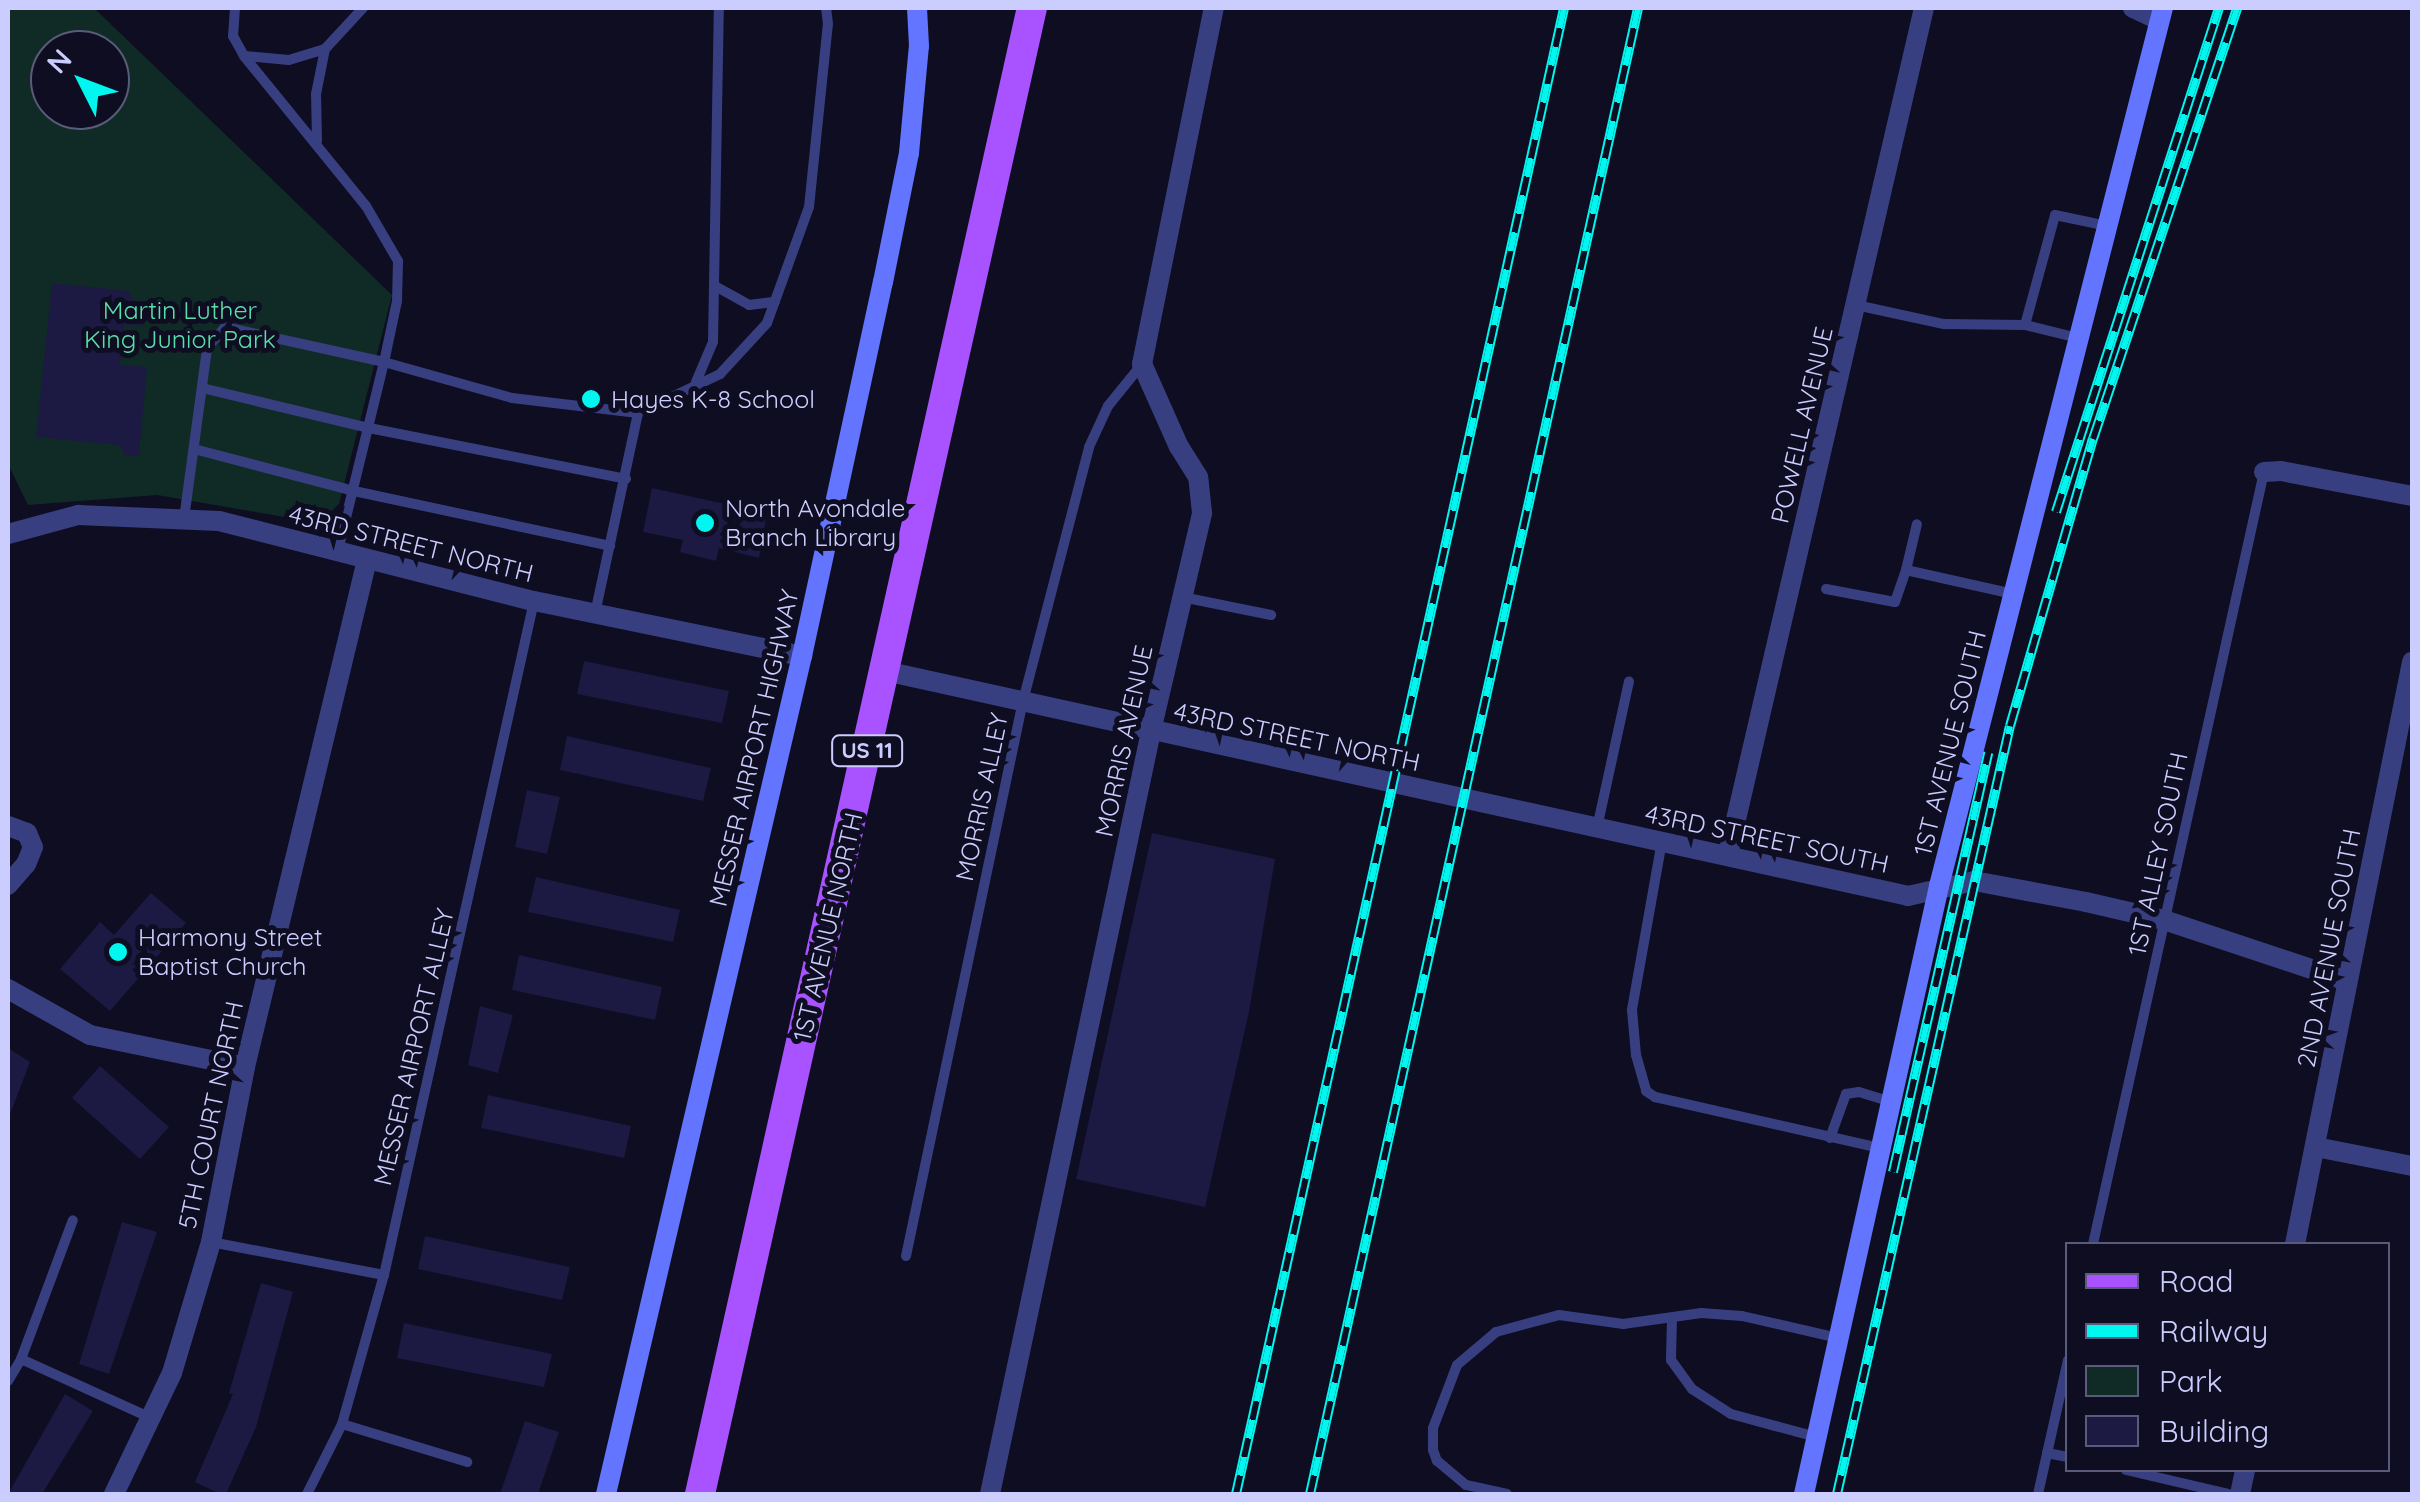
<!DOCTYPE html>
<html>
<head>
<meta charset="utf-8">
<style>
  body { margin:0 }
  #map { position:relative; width:2420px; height:1502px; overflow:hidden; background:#0e0d21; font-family:Quicksand,sans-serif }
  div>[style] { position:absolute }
  .green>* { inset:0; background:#102b26 }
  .building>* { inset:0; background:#1c1942 }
  .lane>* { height:10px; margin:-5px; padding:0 5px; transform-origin:5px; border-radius:5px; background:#383f80 }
  .street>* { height:20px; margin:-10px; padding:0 10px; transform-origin:10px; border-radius:10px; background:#383f80 }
  .secondary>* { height:20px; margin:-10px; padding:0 10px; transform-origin:10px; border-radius:10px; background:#6375ff }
  .primary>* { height:30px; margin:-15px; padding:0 15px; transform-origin:15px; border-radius:15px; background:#a853ff }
  .rail>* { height:10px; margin-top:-5px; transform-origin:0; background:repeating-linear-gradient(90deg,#0e0d21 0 19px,#00f7ef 0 38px); box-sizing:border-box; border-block:2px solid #00f7ef }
  .dots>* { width:28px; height:28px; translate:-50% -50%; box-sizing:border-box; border:5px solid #0e0d21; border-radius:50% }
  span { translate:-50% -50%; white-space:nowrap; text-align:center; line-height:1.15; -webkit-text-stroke:10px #0e0d21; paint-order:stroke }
  .shield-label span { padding:2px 8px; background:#0e0d21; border:2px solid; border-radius:8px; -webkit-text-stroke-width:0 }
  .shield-label { font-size:22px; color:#cccdff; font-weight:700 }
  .park-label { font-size:25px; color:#58dfab }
  .poi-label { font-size:25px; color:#cccdff }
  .left { translate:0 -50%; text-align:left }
  .street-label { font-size:25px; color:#cccdff }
  .frame { position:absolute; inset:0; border:10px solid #cccdff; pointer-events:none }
  .legend { position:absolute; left:2065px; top:1242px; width:325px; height:230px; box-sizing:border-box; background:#0e0d21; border:2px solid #5a5a7a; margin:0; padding:12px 18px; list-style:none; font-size:30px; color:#cccdff }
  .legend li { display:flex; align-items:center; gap:20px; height:50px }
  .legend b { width:50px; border:2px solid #5a5a7a }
  .north { position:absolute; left:30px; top:30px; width:100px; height:100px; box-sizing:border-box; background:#0e0d21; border:2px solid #5a5a7a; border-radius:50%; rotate:312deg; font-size:28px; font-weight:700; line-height:40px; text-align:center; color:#cccdff }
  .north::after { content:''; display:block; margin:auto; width:35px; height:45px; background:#00f7ef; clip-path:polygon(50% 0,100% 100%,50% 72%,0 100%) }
</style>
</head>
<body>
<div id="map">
  <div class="green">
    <i style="clip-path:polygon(evenodd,8px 8px,94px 8px,392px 295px,339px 504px,319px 523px,157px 495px,28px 505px,8px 464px,8px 8px,50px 50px,110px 50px,110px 110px,50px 110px,50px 50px)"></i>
  </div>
  <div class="building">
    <i style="clip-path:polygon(52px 283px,129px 291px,145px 326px,124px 325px,120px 365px,147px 367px,139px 456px,125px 455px,120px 445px,36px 437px)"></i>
    <i style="clip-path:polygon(652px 488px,767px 513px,759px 558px,719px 548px,716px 561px,680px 552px,683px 540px,643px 532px)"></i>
    <i style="clip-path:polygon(584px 661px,729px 691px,722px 723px,577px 694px)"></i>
    <i style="clip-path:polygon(567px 736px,711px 768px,703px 801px,560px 770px)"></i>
    <i style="clip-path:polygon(527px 790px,560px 797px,547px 854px,515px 847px)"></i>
    <i style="clip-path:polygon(1152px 833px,1275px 859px,1249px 1012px,1205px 1207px,1076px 1179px)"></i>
    <i style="clip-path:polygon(536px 877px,680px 910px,673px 942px,528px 912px)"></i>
    <i style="clip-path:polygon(151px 893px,186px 923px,110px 1011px,60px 969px,100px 922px,114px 935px)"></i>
    <i style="clip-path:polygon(519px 955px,662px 987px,655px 1020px,512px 990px)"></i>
    <i style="clip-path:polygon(480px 1006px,513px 1015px,498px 1073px,468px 1065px)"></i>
    <i style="clip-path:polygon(8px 1048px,30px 1062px,9px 1117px,8px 1117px)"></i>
    <i style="clip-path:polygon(100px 1066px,169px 1127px,140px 1159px,72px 1098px)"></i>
    <i style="clip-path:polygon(488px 1095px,631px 1126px,624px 1158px,481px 1128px)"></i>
    <i style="clip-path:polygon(122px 1222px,157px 1232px,109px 1374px,79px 1364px)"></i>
    <i style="clip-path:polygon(425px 1236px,570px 1267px,562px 1300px,418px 1269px)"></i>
    <i style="clip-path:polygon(261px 1283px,293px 1292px,256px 1427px,226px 1494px,220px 1494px,195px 1482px,233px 1394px,229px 1393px)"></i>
    <i style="clip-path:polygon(404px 1323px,552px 1354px,544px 1387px,397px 1358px)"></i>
    <i style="clip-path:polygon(65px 1394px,93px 1411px,42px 1494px,8px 1494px)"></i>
    <i style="clip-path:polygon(525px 1421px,559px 1432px,538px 1494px,500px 1494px)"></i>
  </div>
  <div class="lane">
    <i style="left:235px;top:8px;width:28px;rotate:94deg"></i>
    <i style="left:233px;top:36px;width:23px;rotate:61deg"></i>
    <i style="left:244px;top:56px;width:193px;rotate:50.9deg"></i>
    <i style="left:366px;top:206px;width:64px;rotate:59.8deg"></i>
    <i style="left:398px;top:261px;width:40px;rotate:91.4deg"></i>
    <i style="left:397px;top:301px;width:62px;rotate:102deg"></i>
    <i style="left:384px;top:362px;width:133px;rotate:15.7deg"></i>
    <i style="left:512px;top:398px;width:127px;rotate:6.8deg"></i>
    <i style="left:638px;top:413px;width:205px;rotate:102.1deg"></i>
    <i style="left:245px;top:56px;width:44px;rotate:5.2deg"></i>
    <i style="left:289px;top:60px;width:38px;rotate:-17deg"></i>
    <i style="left:325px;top:49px;width:56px;rotate:-47.2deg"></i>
    <i style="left:317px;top:141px;width:47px;rotate:-91.2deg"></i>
    <i style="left:316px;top:94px;width:46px;rotate:-78.7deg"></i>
    <i style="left:715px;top:286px;width:39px;rotate:29deg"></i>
    <i style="left:749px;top:305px;width:26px;rotate:-7deg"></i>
    <i style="left:1856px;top:305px;width:90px;rotate:12.2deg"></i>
    <i style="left:1944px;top:324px;width:81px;rotate:0.7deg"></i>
    <i style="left:2078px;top:338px;width:55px;rotate:-166.2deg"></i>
    <i style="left:2025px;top:325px;width:114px;rotate:-74.7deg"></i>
    <i style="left:2055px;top:215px;width:53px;rotate:11.9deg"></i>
    <i style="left:696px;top:382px;width:43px;rotate:-67deg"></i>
    <i style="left:713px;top:342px;width:334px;rotate:-89deg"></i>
    <i style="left:202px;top:388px;width:172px;rotate:13.5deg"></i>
    <i style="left:369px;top:428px;width:262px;rotate:11.2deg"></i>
    <i style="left:638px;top:413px;width:91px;rotate:-25.4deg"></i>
    <i style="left:720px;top:374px;width:69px;rotate:-47.3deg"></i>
    <i style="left:767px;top:323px;width:123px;rotate:-70.1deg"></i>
    <i style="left:809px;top:207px;width:184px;rotate:-84.1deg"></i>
    <i style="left:828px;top:24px;width:16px;rotate:-97deg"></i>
    <i style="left:194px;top:449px;width:165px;rotate:14.7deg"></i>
    <i style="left:354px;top:491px;width:262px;rotate:12.1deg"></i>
    <i style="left:184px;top:519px;width:173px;rotate:-82.3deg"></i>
    <i style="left:207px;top:348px;width:28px;rotate:-49deg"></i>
    <i style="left:225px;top:327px;width:163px;rotate:12.4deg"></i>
    <i style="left:384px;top:362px;width:195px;rotate:103.7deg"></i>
    <i style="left:1906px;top:570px;width:47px;rotate:-76.6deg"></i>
    <i style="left:1826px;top:589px;width:70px;rotate:10.7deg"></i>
    <i style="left:1895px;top:602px;width:34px;rotate:-71deg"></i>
    <i style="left:1906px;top:570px;width:110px;rotate:12.6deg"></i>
    <i style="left:1182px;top:597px;width:91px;rotate:11.4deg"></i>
    <i style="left:1597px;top:828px;width:150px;rotate:-77.7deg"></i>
    <i style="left:1662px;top:841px;width:172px;rotate:100.1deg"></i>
    <i style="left:1632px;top:1010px;width:45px;rotate:84.9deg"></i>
    <i style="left:1636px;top:1055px;width:37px;rotate:74deg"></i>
    <i style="left:1646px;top:1091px;width:11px;rotate:34deg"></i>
    <i style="left:1655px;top:1097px;width:231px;rotate:12.8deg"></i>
    <i style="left:1830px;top:1138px;width:47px;rotate:-70deg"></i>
    <i style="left:1846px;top:1094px;width:13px;rotate:-9deg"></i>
    <i style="left:1859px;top:1092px;width:34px;rotate:17deg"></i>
    <i style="left:211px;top:1242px;width:176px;rotate:10.8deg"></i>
    <i style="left:2093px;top:1244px;width:791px;rotate:-77.51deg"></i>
    <i style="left:906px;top:1256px;width:567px;rotate:-78.1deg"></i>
    <i style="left:1023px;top:701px;width:262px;rotate:-75.4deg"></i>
    <i style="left:1089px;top:447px;width:45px;rotate:-65.1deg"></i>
    <i style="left:1108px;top:406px;width:54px;rotate:-51deg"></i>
    <i style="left:1672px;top:1318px;width:42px;rotate:91.4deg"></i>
    <i style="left:1671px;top:1360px;width:36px;rotate:54deg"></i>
    <i style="left:1692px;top:1389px;width:46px;rotate:32.7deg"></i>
    <i style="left:1731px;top:1414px;width:88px;rotate:15.1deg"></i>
    <i style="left:21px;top:1359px;width:148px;rotate:-69.5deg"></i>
    <i style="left:8px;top:1381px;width:26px;rotate:-59deg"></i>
    <i style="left:21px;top:1359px;width:143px;rotate:24.4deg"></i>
    <i style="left:342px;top:1424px;width:131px;rotate:16.9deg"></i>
    <i style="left:2047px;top:1453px;width:21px;rotate:11deg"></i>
    <i style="left:2126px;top:1470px;width:105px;rotate:13.2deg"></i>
    <i style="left:307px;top:1494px;width:78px;rotate:-63.4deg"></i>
    <i style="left:342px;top:1424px;width:155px;rotate:-74.3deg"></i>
    <i style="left:384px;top:1275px;width:690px;rotate:-77.45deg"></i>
    <i style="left:1507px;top:1494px;width:42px;rotate:-167.6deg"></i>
    <i style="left:1466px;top:1485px;width:38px;rotate:-140deg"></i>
    <i style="left:1437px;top:1461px;width:12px;rotate:-110deg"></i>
    <i style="left:1433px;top:1450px;width:22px;rotate:-90deg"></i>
    <i style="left:1433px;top:1428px;width:67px;rotate:-69.1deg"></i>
    <i style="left:1457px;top:1365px;width:51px;rotate:-40.2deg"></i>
    <i style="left:1496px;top:1332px;width:65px;rotate:-15.1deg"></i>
    <i style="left:1559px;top:1315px;width:65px;rotate:8deg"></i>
    <i style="left:1623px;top:1324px;width:79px;rotate:-8deg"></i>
    <i style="left:1701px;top:1313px;width:41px;rotate:4.2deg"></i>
    <i style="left:1742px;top:1316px;width:98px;rotate:12.9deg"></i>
    <i style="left:2038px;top:1494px;width:137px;rotate:-77.4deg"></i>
  </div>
  <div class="street">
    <i style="left:2133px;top:8px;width:23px;rotate:25deg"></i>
    <i style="left:2154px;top:18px;width:12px;rotate:-59deg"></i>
    <i style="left:2264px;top:472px;width:17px;rotate:-3deg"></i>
    <i style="left:2281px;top:471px;width:133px;rotate:10.8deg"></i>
    <i style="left:8px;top:534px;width:73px;rotate:-15.2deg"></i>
    <i style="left:78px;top:515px;width:141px;rotate:2.4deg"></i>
    <i style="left:219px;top:521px;width:325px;rotate:14.3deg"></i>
    <i style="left:534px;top:601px;width:274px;rotate:11.6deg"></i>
    <i style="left:885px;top:671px;width:1047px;rotate:12.4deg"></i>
    <i style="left:1908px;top:896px;width:68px;rotate:-12.8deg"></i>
    <i style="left:1974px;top:881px;width:114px;rotate:10.6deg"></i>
    <i style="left:2086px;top:902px;width:80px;rotate:13deg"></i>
    <i style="left:2164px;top:920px;width:193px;rotate:18.4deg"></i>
    <i style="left:8px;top:826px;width:20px;rotate:20deg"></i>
    <i style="left:27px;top:833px;width:15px;rotate:67deg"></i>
    <i style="left:33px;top:847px;width:18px;rotate:112deg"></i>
    <i style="left:26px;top:864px;width:28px;rotate:131deg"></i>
    <i style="left:1728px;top:854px;width:868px;rotate:-76.96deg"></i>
    <i style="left:8px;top:989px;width:94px;rotate:29.3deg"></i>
    <i style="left:90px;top:1035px;width:158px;rotate:11.7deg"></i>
    <i style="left:2316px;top:1147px;width:98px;rotate:11.2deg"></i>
    <i style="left:2295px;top:1244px;width:594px;rotate:-78.63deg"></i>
    <i style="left:114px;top:1494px;width:134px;rotate:-64.4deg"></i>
    <i style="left:172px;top:1373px;width:137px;rotate:-73.4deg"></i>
    <i style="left:211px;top:1242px;width:178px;rotate:-79deg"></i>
    <i style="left:245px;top:1067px;width:521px;rotate:-76.47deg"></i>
    <i style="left:990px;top:1494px;width:780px;rotate:-78.08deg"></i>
    <i style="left:1151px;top:731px;width:224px;rotate:-76.8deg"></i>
    <i style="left:1202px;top:513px;width:36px;rotate:-96deg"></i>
    <i style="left:1198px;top:477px;width:36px;rotate:-122deg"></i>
    <i style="left:1179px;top:447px;width:91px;rotate:-114deg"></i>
    <i style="left:1142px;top:364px;width:363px;rotate:-78.6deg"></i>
    <i style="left:2240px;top:1494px;width:25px;rotate:-78deg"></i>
  </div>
  <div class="secondary">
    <i style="left:606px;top:1494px;width:861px;rotate:-76.84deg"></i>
    <i style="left:802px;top:656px;width:383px;rotate:-77.8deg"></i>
    <i style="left:883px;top:282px;width:132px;rotate:-78.6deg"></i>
    <i style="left:909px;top:153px;width:107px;rotate:-84.7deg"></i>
    <i style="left:919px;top:46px;width:38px;rotate:-93deg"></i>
    <i style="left:1804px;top:1494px;width:623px;rotate:-77.48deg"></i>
    <i style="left:1939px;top:886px;width:906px;rotate:-75.69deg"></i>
  </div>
  <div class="primary">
    <i style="left:700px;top:1494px;width:1523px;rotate:-77.41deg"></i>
  </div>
  <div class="rail">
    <i style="left:2056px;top:512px;width:530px;rotate:-72.08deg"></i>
    <i style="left:1893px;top:1172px;width:430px;rotate:-77.2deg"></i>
    <i style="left:1236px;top:1494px;width:1522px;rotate:-77.55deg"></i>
    <i style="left:1310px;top:1494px;width:1522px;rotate:-77.55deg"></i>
    <i style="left:1837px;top:1494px;width:787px;rotate:-77.31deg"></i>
    <i style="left:2010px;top:726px;width:299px;rotate:-73.9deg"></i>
    <i style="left:2093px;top:439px;width:454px;rotate:-71.5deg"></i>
  </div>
  <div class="dots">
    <i style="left:591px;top:399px;background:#00f7ef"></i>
    <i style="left:705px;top:523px;background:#00f7ef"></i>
    <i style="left:118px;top:952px;background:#00f7ef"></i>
  </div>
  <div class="shield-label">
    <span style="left:867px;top:751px">US 11</span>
  </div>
  <div class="park-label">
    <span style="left:180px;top:325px">Martin Luther<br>King Junior Park</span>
  </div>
  <div class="poi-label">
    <span class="left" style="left:611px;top:399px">Hayes K-8 School</span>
    <span class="left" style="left:725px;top:523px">North Avondale<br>Branch Library</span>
    <span class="left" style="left:138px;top:952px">Harmony Street<br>Baptist Church</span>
  </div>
  <div class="street-label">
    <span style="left:1802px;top:425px;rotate:-77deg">POWELL AVENUE</span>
    <span style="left:411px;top:544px;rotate:14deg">43RD STREET NORTH</span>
    <span style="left:1297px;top:737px;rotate:12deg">43RD STREET NORTH</span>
    <span style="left:1124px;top:741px;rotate:-78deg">MORRIS AVENUE</span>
    <span style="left:1950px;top:743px;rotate:-76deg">1ST AVENUE SOUTH</span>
    <span style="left:754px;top:748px;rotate:-77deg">MESSER AIRPORT HIGHWAY</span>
    <span style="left:982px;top:797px;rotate:-78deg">MORRIS ALLEY</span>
    <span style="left:1767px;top:839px;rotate:12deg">43RD STREET SOUTH</span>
    <span style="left:2158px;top:854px;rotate:-78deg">1ST ALLEY SOUTH</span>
    <span style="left:828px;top:927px;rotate:-77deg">1ST AVENUE NORTH</span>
    <span style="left:2329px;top:948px;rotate:-79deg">2ND AVENUE SOUTH</span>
    <span style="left:414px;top:1047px;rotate:-77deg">MESSER AIRPORT ALLEY</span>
    <span style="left:211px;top:1115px;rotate:-78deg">5TH COURT NORTH</span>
  </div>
  <div class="frame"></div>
  <ul class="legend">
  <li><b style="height:12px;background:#a853ff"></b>Road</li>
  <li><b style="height:12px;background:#00f7ef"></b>Railway</li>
  <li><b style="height:28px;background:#102b26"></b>Park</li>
  <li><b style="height:28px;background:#1c1942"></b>Building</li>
  </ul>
  <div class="north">N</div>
</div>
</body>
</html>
